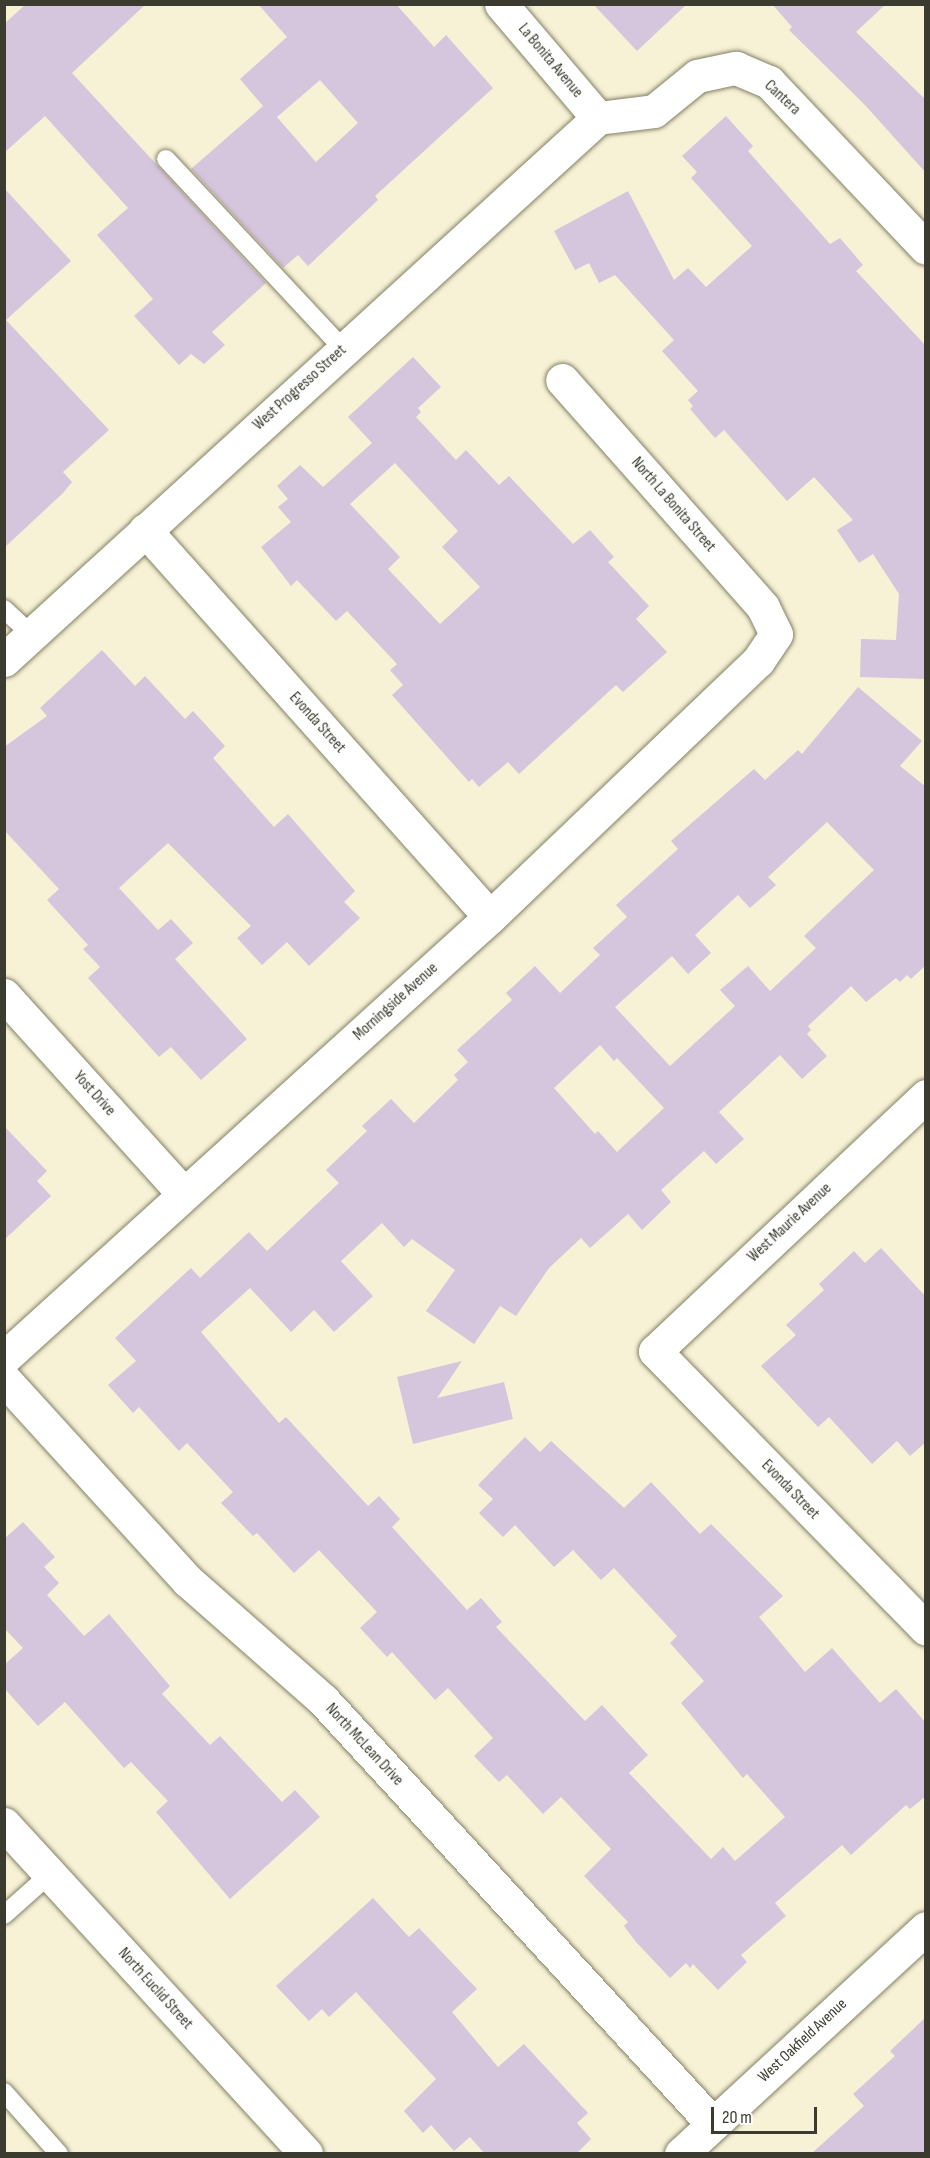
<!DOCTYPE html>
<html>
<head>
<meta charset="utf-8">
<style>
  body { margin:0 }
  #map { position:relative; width:930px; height:2158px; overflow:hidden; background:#f7f2d6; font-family:"Sofia Sans Condensed",sans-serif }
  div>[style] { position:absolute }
  .building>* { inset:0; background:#d5c5dd }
  .roads { filter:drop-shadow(0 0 2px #848066) drop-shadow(0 0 2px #848066) }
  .service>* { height:18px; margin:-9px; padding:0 9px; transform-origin:9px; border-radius:9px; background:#fff }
  .minor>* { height:33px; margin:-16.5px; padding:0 16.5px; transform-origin:16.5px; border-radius:16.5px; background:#fff }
  .primary>* { height:33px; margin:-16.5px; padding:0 16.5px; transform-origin:16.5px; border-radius:16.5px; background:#fff }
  span { translate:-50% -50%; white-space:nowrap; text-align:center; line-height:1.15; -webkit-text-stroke:4.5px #fefefe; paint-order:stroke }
  .street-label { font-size:16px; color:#3c3b2f }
  .frame { position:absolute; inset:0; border:6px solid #3c3b2f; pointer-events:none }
  .scale { position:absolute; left:711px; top:2107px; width:106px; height:27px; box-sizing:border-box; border:3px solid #3c3b2f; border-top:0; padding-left:8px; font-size:18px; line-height:21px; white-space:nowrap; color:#3c3b2f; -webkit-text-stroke:4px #fefefe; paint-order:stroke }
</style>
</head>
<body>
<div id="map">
  <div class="building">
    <i style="clip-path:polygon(26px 4px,146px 4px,72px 73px,266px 283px,212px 332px,225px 345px,204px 364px,191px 354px,179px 365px,134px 316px,153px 299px,97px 235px,128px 208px,45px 116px,4px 153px,4px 24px)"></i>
    <i style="clip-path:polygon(evenodd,258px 4px,396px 4px,434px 47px,446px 35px,493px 88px,375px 196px,378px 200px,308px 266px,298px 255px,283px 268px,191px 169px,263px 106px,240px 79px,287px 37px,258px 4px,320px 80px,358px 123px,316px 162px,277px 117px,320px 80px)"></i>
    <i style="clip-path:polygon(593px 4px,687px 4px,637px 51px)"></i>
    <i style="clip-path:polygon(772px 4px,886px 4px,856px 32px,926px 100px,926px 173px,865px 105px,789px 30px,792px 27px)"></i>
    <i style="clip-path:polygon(726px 116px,753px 146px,748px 151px,830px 244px,840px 238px,863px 265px,856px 271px,926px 346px,926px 679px,860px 677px,861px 639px,896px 640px,899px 594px,873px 554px,859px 563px,837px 530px,853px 520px,814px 477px,787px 501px,724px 430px,715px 438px,690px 409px,693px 406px,688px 400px,698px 391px,662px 351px,674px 340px,615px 275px,599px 283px,589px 263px,575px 270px,554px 231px,628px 191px,674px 280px,688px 268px,706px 287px,752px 246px,691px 178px,697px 172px,682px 156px)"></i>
    <i style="clip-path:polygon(4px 188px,71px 261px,6px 320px,109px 430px,63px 472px,72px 482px,63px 493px,4px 548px)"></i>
    <i style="clip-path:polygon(evenodd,413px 357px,441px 387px,418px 408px,421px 412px,416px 417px,456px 460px,466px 450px,499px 485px,509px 476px,573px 544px,590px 530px,614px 557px,608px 562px,649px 606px,636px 619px,667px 652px,623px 692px,616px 685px,519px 774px,508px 762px,479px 787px,472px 779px,469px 782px,392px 695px,403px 685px,390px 670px,397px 664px,347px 611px,336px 621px,297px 580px,291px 586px,261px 547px,291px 522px,278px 507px,288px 499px,277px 486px,300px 465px,323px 487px,372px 443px,348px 417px,413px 357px,395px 463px,458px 531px,442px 547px,480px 587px,440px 624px,388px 569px,400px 557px,350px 504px,395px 463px)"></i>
    <i style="clip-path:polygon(102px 650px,135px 686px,145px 676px,185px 719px,193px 711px,225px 746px,213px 758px,228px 775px,274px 827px,288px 814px,355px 891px,344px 902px,360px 918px,309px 966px,287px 942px,262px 965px,237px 938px,251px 926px,168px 843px,119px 888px,158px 930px,171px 919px,193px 943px,175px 959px,247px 1039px,201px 1080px,171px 1047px,159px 1057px,88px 978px,100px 967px,83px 949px,88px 945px,47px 900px,59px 889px,4px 830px,4px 747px,47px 716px,40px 708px)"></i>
    <i style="clip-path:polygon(evenodd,858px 687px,922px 741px,900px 766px,926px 787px,926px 965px,911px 979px,907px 975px,900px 982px,896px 978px,866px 1002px,851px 986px,808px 1026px,811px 1030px,807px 1034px,827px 1056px,802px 1079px,780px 1055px,719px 1112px,744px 1139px,716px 1164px,704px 1151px,661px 1190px,671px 1202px,642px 1230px,628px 1214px,590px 1248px,581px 1238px,549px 1268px,516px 1316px,500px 1306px,474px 1344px,426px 1311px,455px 1270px,412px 1239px,404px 1247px,382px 1223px,341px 1261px,373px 1296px,334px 1332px,314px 1310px,291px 1332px,250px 1288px,201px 1332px,279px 1423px,286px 1417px,368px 1506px,379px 1496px,400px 1519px,392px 1527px,467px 1610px,481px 1598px,502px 1622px,496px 1627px,585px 1721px,602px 1705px,648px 1755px,629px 1773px,711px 1859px,723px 1847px,735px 1861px,785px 1817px,747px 1774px,743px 1778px,681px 1703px,704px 1681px,670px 1643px,677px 1636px,614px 1568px,601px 1580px,573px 1550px,554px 1567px,515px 1525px,503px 1537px,479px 1513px,493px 1499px,478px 1485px,525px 1437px,540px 1452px,551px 1441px,624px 1508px,651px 1482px,700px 1534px,711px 1524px,783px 1596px,759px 1617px,805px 1672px,832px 1648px,880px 1703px,896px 1689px,926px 1723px,926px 1796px,910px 1809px,906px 1805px,851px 1855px,842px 1845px,775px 1903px,786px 1916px,741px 1955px,747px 1962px,718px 1990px,693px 1964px,690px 1968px,686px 1963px,670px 1978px,636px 1942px,624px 1926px,628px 1922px,584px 1876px,611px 1849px,561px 1797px,543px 1814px,507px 1775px,499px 1782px,474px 1756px,493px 1738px,448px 1688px,435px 1700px,392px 1652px,387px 1657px,360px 1628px,377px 1612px,319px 1550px,294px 1573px,257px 1533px,253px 1536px,221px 1503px,233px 1492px,187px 1443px,179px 1451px,139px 1407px,133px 1413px,108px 1385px,136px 1361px,115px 1338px,191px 1268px,200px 1278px,249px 1232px,267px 1251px,339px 1183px,326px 1170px,367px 1131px,362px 1126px,391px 1099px,414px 1123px,458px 1080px,454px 1075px,468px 1062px,457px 1050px,512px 1000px,506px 993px,535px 966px,560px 993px,600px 955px,593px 948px,627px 917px,616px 905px,678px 849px,671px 841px,754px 769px,765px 780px,798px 750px,802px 754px,858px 687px,827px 822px,874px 870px,804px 936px,816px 948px,770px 991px,748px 966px,720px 990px,735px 1006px,670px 1066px,615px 1007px,672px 956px,688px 974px,711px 953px,695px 935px,738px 895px,750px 908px,776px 885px,768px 877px,827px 822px,858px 687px,600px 1045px,614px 1061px,617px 1058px,664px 1108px,617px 1152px,598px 1131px,595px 1134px,554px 1088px,600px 1045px)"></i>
    <i style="clip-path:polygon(4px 1126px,47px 1171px,37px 1181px,51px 1196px,4px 1240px)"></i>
    <i style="clip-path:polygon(881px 1248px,926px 1297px,926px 1442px,910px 1456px,897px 1441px,872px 1464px,829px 1417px,818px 1427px,761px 1366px,796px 1335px,786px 1325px,824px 1290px,819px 1284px,854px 1251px,865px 1263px)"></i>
    <i style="clip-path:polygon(462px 1361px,437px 1398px,504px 1382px,513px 1419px,413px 1444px,397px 1377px)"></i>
    <i style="clip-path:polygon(23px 1522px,55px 1557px,44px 1567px,59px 1583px,47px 1595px,84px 1636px,109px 1614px,170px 1686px,162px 1694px,210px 1745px,220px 1736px,282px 1802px,295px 1790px,320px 1817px,230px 1899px,156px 1812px,168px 1801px,131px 1762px,124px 1768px,65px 1702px,38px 1726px,4px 1688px,4px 1665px,23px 1648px,4px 1628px,4px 1539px)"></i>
    <i style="clip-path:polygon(373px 1898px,409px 1937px,419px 1928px,477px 1989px,452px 2012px,498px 2067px,524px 2044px,588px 2113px,577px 2123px,591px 2139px,576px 2154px,485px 2154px,470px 2137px,454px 2151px,431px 2125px,423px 2133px,404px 2111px,436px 2079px,356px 1992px,329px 2017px,322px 2009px,309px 2021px,276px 1986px)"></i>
    <i style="clip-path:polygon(926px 2017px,926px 2154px,811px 2154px,864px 2106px,853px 2094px,895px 2056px,890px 2051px)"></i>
  </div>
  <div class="roads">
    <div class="service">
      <i style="left:166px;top:159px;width:260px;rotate:47deg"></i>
      <i style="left:4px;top:609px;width:38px;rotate:43deg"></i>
      <i style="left:4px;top:1915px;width:62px;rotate:-41.7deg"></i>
      <i style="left:4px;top:2092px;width:83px;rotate:48.4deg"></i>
    </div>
    <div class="minor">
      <i style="left:501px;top:4px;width:150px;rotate:49.6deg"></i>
      <i style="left:598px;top:118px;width:56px;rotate:-7.1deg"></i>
      <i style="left:654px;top:111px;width:55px;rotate:-39.1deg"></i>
      <i style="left:697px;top:76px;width:40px;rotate:-12deg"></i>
      <i style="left:736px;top:68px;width:36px;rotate:23deg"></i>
      <i style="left:769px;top:82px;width:228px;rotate:46.6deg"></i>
      <i style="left:145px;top:530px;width:518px;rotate:48.28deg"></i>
      <i style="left:4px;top:660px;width:804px;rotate:-42.38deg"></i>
      <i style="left:4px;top:995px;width:268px;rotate:47.9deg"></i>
      <i style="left:926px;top:1096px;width:372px;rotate:136.7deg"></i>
      <i style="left:655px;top:1351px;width:388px;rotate:45.7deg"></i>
      <i style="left:4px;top:1358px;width:656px;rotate:-42.22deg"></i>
      <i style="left:490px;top:917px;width:371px;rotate:-43.7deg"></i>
      <i style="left:758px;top:661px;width:32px;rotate:-56deg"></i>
      <i style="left:776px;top:634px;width:30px;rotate:-116deg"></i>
      <i style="left:763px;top:607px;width:303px;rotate:-131.5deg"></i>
      <i style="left:4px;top:1379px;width:273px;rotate:47.7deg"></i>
      <i style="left:188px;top:1581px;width:180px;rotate:41.4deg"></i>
      <i style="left:323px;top:1700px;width:576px;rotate:47.39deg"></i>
      <i style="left:681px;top:2154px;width:333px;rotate:-42.7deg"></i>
    </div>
    <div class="primary">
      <i style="left:4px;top:1824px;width:447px;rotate:47.5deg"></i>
    </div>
  </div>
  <div class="street-label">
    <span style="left:550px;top:61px;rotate:50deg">La Bonita Avenue</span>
    <span style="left:782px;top:98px;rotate:43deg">Cantera</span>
    <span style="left:300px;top:388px;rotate:-42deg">West Progresso Street</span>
    <span style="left:673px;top:505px;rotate:49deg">North La Bonita Street</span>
    <span style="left:317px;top:723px;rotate:48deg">Evonda Street</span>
    <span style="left:396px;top:1002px;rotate:-42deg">Morningside Avenue</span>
    <span style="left:94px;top:1094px;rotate:48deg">Yost Drive</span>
    <span style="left:790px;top:1223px;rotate:-43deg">West Maurie Avenue</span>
    <span style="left:790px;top:1490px;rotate:46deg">Evonda Street</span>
    <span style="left:364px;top:1745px;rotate:47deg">North McLean Drive</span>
    <span style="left:155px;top:1989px;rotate:48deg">North Euclid Street</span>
    <span style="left:803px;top:2041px;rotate:-43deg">West Oakfield Avenue</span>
  </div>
  <div class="frame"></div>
  <div class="scale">20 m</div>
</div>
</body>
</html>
